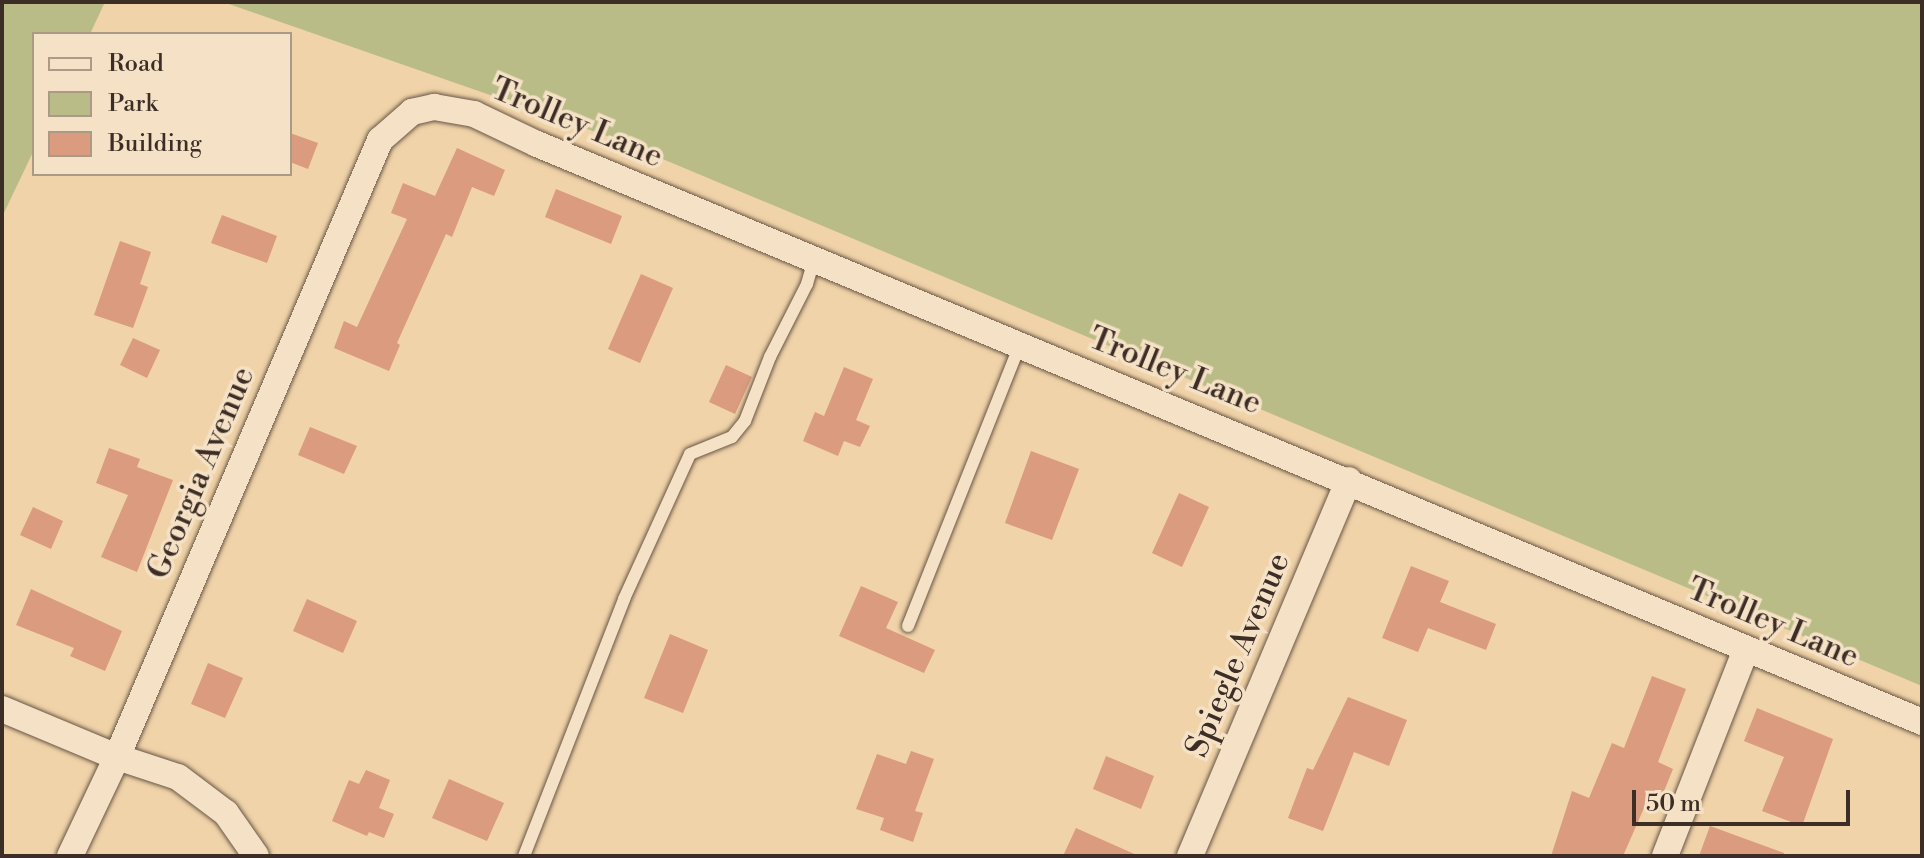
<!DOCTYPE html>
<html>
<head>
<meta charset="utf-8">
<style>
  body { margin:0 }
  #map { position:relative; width:1924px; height:858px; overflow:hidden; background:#f0d3a8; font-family:"Libre Bodoni",serif }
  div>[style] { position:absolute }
  .green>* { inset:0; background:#babc87 }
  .building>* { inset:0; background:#da9b7e }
  .roads { filter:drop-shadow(0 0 2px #695646) drop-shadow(0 0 2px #695646) }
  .lane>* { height:12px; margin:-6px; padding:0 6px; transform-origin:6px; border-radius:6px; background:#f5e2c6 }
  .street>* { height:26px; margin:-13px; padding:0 13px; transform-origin:13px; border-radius:13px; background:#f5e2c6 }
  span { translate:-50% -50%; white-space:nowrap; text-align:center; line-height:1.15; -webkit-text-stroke:7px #f5e2c6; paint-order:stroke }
  .street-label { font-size:32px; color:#3c2d26 }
  .frame { position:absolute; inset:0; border:4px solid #3c2d26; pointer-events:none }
  .legend { position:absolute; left:32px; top:32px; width:260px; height:144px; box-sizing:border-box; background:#f5e2c6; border:2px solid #ab9a86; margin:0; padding:10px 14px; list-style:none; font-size:24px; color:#3c2d26 }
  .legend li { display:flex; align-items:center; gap:16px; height:40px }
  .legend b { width:40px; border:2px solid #ab9a86 }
  .scale { position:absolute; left:1632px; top:790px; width:218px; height:36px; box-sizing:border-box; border:4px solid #3c2d26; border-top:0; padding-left:10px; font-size:24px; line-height:28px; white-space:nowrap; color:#3c2d26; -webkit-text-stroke:6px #f5e2c6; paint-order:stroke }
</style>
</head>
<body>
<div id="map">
  <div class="green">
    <i style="clip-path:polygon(2px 2px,105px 2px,90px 34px,34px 34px,34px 150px,2px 217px)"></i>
    <i style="clip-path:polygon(223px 2px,1922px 2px,1922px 686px,610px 137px)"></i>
  </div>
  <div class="building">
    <i style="clip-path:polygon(290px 133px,318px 143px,308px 169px,290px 162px)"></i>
    <i style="clip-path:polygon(457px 148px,505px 170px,494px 196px,472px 187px,452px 237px,446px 234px,397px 343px,400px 345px,389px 371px,334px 348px,344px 321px,357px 327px,407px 219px,391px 213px,403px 183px,435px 196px)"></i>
    <i style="clip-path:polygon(556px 189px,622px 216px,611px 244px,545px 217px)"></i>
    <i style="clip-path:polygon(222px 215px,277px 236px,267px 263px,211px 243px)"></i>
    <i style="clip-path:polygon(120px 241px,151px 252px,140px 284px,148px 287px,133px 328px,94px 315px)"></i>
    <i style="clip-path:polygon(641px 274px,673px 288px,640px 363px,608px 349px)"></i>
    <i style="clip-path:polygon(133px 338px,160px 350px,147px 378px,120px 365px)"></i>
    <i style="clip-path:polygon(726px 365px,752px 377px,735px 414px,709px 402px)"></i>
    <i style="clip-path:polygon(844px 367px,873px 379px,856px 420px,870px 426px,860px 447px,844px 441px,838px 456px,803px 441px,815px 412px,824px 416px)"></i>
    <i style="clip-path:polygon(310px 427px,357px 446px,344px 474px,298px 455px)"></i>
    <i style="clip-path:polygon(109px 448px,140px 459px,137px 467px,173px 480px,137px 572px,101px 557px,128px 495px,96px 483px)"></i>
    <i style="clip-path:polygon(1031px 451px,1079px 469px,1052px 540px,1005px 523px)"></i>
    <i style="clip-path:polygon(1179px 493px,1209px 507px,1182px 567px,1152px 553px)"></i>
    <i style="clip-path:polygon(33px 507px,63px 521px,51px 549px,20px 535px)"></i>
    <i style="clip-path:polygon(1411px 566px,1449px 581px,1440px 602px,1496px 624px,1486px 650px,1428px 628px,1418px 652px,1382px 638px)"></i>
    <i style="clip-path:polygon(861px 586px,898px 602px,886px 628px,935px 650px,924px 673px,839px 636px)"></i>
    <i style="clip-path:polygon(31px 589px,122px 631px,105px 671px,70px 656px,74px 648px,16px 625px)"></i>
    <i style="clip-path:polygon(307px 599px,357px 621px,343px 653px,293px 631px)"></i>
    <i style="clip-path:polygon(670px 634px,708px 650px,683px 713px,644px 698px)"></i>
    <i style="clip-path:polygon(208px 663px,243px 678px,225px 718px,191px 704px)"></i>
    <i style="clip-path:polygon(1652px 676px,1686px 689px,1658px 762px,1673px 769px,1662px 796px,1651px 792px,1623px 856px,1551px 856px,1572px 791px,1589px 798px,1612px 743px,1624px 748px)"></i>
    <i style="clip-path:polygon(1348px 697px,1407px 720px,1389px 766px,1354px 752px,1323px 831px,1288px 818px,1307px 768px,1313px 770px)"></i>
    <i style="clip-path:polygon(1757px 708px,1833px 739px,1802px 826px,1762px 811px,1784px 757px,1744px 741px)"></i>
    <i style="clip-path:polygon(911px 751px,934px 759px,915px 811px,923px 813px,913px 842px,880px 830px,884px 818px,856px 809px,877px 754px,906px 764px)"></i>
    <i style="clip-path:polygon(1106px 756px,1154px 776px,1141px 809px,1093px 789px)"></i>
    <i style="clip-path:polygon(366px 770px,390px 780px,379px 808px,394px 814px,384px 838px,369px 832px,367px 836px,332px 821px,349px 780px,359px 784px)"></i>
    <i style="clip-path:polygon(449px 779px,504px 803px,487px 841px,432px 818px)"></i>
    <i style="clip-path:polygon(1710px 826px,1784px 853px,1784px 856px,1699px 856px)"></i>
    <i style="clip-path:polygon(1076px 828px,1087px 833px,1139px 856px,1063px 856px)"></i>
  </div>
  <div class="roads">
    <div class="lane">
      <i style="left:908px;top:626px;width:303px;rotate:-68.3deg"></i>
      <i style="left:524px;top:856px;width:276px;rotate:-68.7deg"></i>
      <i style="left:624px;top:599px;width:159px;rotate:-65.5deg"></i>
      <i style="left:690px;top:454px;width:45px;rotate:-22deg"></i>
      <i style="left:732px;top:437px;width:21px;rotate:-51deg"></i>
      <i style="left:745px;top:421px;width:69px;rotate:-68.7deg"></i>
      <i style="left:770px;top:357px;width:82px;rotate:-63.1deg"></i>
      <i style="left:807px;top:284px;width:26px;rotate:-74deg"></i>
    </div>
    <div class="street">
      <i style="left:2px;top:709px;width:125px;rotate:22.7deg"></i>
      <i style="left:117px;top:757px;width:64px;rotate:18.2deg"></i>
      <i style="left:178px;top:777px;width:60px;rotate:36.9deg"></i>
      <i style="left:226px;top:813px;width:52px;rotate:55.1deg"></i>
      <i style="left:70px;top:856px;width:110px;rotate:-64.6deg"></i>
      <i style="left:117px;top:757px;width:671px;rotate:-66.91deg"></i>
      <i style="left:380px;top:140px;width:43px;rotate:-41.2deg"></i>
      <i style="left:412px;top:112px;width:23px;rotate:-13deg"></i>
      <i style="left:434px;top:107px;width:41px;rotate:9.9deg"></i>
      <i style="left:474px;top:114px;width:70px;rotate:25.5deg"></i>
      <i style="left:537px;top:144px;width:1501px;rotate:22.65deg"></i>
      <i style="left:1190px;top:856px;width:408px;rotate:-67.1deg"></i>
      <i style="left:1665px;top:856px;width:222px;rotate:-68.6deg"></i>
    </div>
  </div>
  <div class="street-label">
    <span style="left:577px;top:123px;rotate:23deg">Trolley Lane</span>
    <span style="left:1175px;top:371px;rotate:22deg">Trolley Lane</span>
    <span style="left:201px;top:473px;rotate:-67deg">Georgia Avenue</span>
    <span style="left:1773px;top:623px;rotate:23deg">Trolley Lane</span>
    <span style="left:1238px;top:655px;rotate:-67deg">Spiegle Avenue</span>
  </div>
  <div class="frame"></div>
  <ul class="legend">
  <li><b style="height:10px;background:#f5e2c6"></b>Road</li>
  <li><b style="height:22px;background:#babc87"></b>Park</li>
  <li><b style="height:22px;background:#da9b7e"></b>Building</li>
  </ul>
  <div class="scale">50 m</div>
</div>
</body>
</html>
